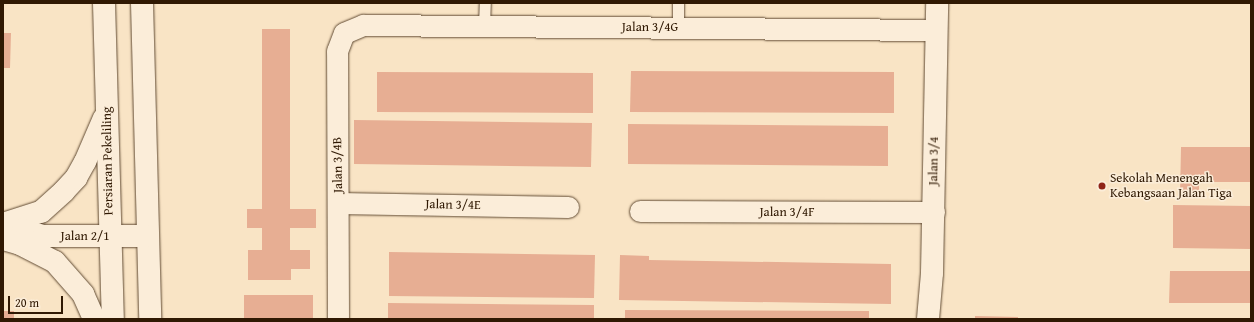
<!DOCTYPE html>
<html>
<head>
<meta charset="utf-8">
<style>
  body { margin:0 }
  #map { position:relative; width:1254px; height:322px; overflow:hidden; background:#f9e4c5; font-family:"Gentium Book Plus",serif }
  div>[style] { position:absolute }
  .building>* { inset:0; background:#e7ae93 }
  .roads { filter:drop-shadow(0 0 1px #624c34) drop-shadow(0 0 1px #624c34) }
  .lane>* { height:11px; margin:-5.5px; padding:0 5.5px; transform-origin:5.5px; border-radius:5.5px; background:#fbedd9 }
  .street>* { height:21px; margin:-10.5px; padding:0 10.5px; transform-origin:10.5px; border-radius:10.5px; background:#fbedd9 }
  .secondary>* { height:22px; margin:-11px; padding:0 11px; transform-origin:11px; border-radius:11px; background:#fbedd9 }
  .dots>* { width:11px; height:11px; translate:-50% -50%; box-sizing:border-box; border:2px solid #fbedd9; border-radius:50% }
  span { translate:-50% -50%; white-space:nowrap; text-align:center; line-height:1.15; -webkit-text-stroke:3px #fbedd9; paint-order:stroke }
  .street-label { font-size:13px; color:#301903 }
  .poi-label { font-size:13px; color:#301903 }
  .left { translate:0 -50%; text-align:left }
  .frame { position:absolute; inset:0; border:4px solid #301903; pointer-events:none }
  .scale { position:absolute; left:8px; top:296px; width:55px; height:18px; box-sizing:border-box; border:2px solid #301903; border-top:0; padding-left:5px; font-size:12px; line-height:14px; white-space:nowrap; color:#301903; -webkit-text-stroke:3px #fbedd9; paint-order:stroke }
</style>
</head>
<body>
<div id="map">
  <div class="building">
    <i style="clip-path:polygon(262px 29px,290px 29px,290px 209px,316px 209px,316px 228px,290px 228px,290px 250px,310px 250px,310px 269px,291px 269px,291px 280px,248px 280px,248px 250px,262px 250px,262px 228px,247px 228px,247px 209px,262px 209px)"></i>
    <i style="clip-path:polygon(3px 33px,11px 33px,10px 68px,3px 68px)"></i>
    <i style="clip-path:polygon(631px 71px,894px 72px,894px 113px,630px 112px)"></i>
    <i style="clip-path:polygon(377px 72px,593px 73px,593px 113px,377px 112px)"></i>
    <i style="clip-path:polygon(354px 120px,592px 123px,591px 167px,354px 164px)"></i>
    <i style="clip-path:polygon(628px 124px,888px 126px,888px 166px,628px 164px)"></i>
    <i style="clip-path:polygon(1181px 147px,1251px 147px,1251px 182px,1199px 182px,1199px 196px,1180px 196px)"></i>
    <i style="clip-path:polygon(1173px 205px,1251px 206px,1251px 249px,1173px 248px)"></i>
    <i style="clip-path:polygon(389px 252px,595px 255px,594px 298px,389px 296px)"></i>
    <i style="clip-path:polygon(620px 255px,649px 256px,649px 260px,891px 264px,891px 304px,619px 300px)"></i>
    <i style="clip-path:polygon(1170px 271px,1251px 271px,1251px 303px,1169px 303px)"></i>
    <i style="clip-path:polygon(244px 295px,313px 295px,313px 319px,244px 319px)"></i>
    <i style="clip-path:polygon(388px 303px,594px 305px,594px 319px,388px 319px)"></i>
    <i style="clip-path:polygon(625px 310px,869px 311px,869px 319px,625px 319px)"></i>
    <i style="clip-path:polygon(3px 311px,14px 311px,14px 319px,3px 319px)"></i>
    <i style="clip-path:polygon(975px 316px,1018px 317px,1018px 319px,975px 319px)"></i>
  </div>
  <div class="roads">
    <div class="lane">
      <i style="left:678px;top:3px;width:24px;rotate:90deg"></i>
      <i style="left:484px;top:26px;width:23px;rotate:-88deg"></i>
    </div>
    <div class="street">
      <i style="left:338px;top:203px;width:230px;rotate:1deg"></i>
      <i style="left:640px;top:211px;width:294px;rotate:0.2deg"></i>
      <i style="left:338px;top:319px;width:268px;rotate:-90.2deg"></i>
      <i style="left:337px;top:51px;width:19px;rotate:-69deg"></i>
      <i style="left:344px;top:33px;width:21px;rotate:-23deg"></i>
      <i style="left:363px;top:25px;width:573px;rotate:0.5deg"></i>
    </div>
    <div class="secondary">
      <i style="left:104px;top:3px;width:316px;rotate:88.4deg"></i>
      <i style="left:142px;top:3px;width:316px;rotate:88.5deg"></i>
      <i style="left:3px;top:224px;width:40px;rotate:-18deg"></i>
      <i style="left:41px;top:212px;width:31px;rotate:-42deg"></i>
      <i style="left:64px;top:191px;width:18px;rotate:-47deg"></i>
      <i style="left:76px;top:178px;width:18px;rotate:-61deg"></i>
      <i style="left:85px;top:162px;width:48px;rotate:-66.6deg"></i>
      <i style="left:3px;top:229px;width:20px;rotate:3deg"></i>
      <i style="left:23px;top:230px;width:21px;rotate:17deg"></i>
      <i style="left:43px;top:236px;width:105px"></i>
      <i style="left:3px;top:239px;width:18px;rotate:16deg"></i>
      <i style="left:20px;top:244px;width:39px;rotate:27deg"></i>
      <i style="left:55px;top:262px;width:43px;rotate:48.8deg"></i>
      <i style="left:83px;top:294px;width:27px;rotate:66deg"></i>
      <i style="left:928px;top:319px;width:46px;rotate:-85deg"></i>
      <i style="left:932px;top:273px;width:270px;rotate:-88.9deg"></i>
    </div>
  </div>
  <div class="dots">
    <i style="left:1102px;top:186px;background:#8f2418"></i>
  </div>
  <div class="street-label">
    <span style="left:650px;top:27px">Jalan 3/4G</span>
    <span style="left:108px;top:161px;rotate:-91deg">Persiaran Pekeliling</span>
    <span style="left:934px;top:161px;rotate:-89deg">Jalan 3/4</span>
    <span style="left:338px;top:165px;rotate:-91deg">Jalan 3/4B</span>
    <span style="left:453px;top:205px;rotate:1deg">Jalan 3/4E</span>
    <span style="left:787px;top:212px">Jalan 3/4F</span>
    <span style="left:85px;top:236px">Jalan 2/1</span>
  </div>
  <div class="poi-label">
    <span class="left" style="left:1110px;top:186px">Sekolah Menengah<br>Kebangsaan Jalan Tiga</span>
  </div>
  <div class="frame"></div>
  <div class="scale">20 m</div>
</div>
</body>
</html>
